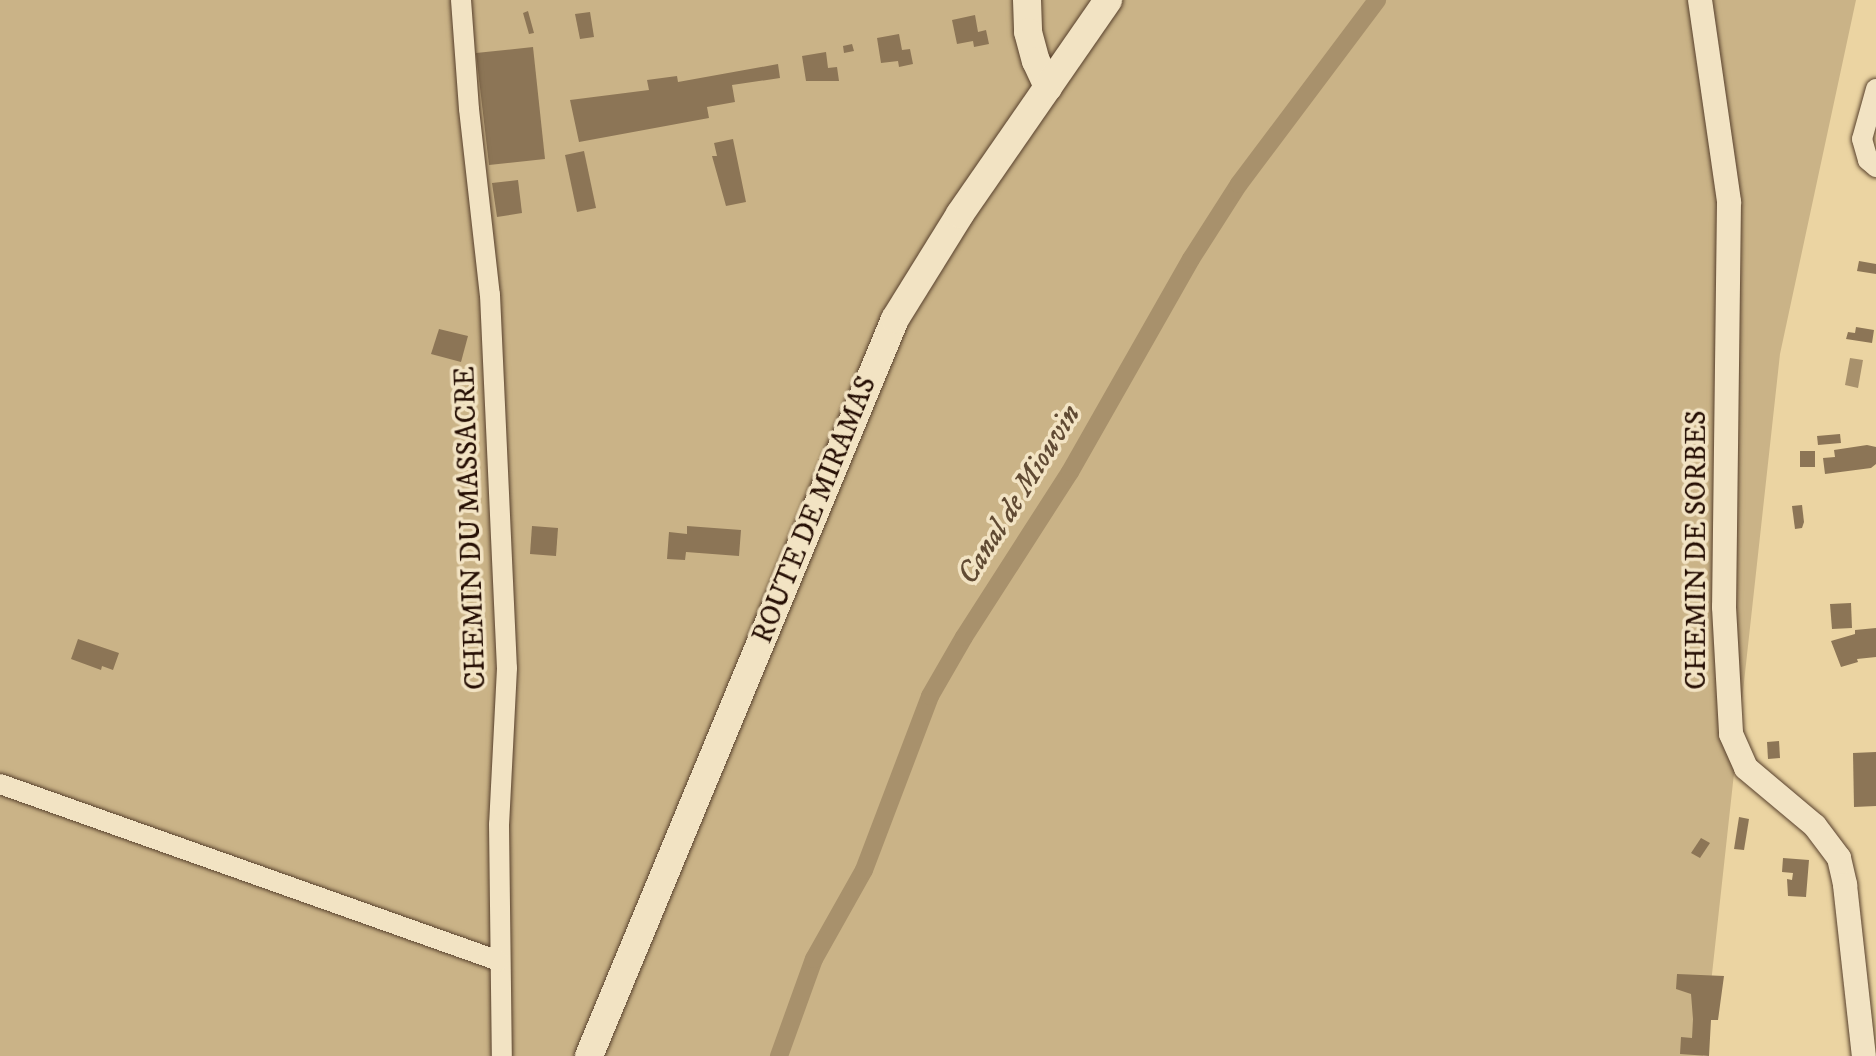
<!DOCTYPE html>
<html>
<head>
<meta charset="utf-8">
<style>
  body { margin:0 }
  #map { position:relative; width:1876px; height:1056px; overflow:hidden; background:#ebd4a2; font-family:"IM FELL DW Pica",serif }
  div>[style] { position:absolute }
  .green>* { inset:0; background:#cab387 }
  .water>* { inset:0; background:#a8916c }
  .canal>* { height:18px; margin:-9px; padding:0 9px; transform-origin:9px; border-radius:9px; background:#a8916c }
  .building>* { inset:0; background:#8c7556 }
  .roads { filter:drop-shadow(0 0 2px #57402c) drop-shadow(0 0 2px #57402c) }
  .minor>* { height:20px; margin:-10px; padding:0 10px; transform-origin:10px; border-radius:10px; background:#f2e3c3 }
  .tertiary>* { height:24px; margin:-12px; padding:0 12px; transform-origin:12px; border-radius:12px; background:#f2e3c3 }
  .secondary>* { height:28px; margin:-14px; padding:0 14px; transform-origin:14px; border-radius:14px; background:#f2e3c3 }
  span { translate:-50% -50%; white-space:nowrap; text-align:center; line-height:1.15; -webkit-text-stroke:7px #f2e3c3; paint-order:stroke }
  .street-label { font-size:28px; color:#260f04 }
  .water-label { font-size:30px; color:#604a33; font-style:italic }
</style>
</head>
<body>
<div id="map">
  <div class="green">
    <i style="clip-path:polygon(0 0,1856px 0,1780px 354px,1703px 1056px,0 1056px)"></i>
  </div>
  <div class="water">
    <i style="clip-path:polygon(1850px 358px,1863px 360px,1858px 388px,1845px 385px)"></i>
  </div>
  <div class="canal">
    <i style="left:779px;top:1056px;width:103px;rotate:-70.2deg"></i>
    <i style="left:814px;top:959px;width:102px;rotate:-60.7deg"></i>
    <i style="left:864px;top:870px;width:186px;rotate:-69.2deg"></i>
    <i style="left:930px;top:696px;width:68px;rotate:-60deg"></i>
    <i style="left:964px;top:637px;width:196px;rotate:-57.3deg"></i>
    <i style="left:1070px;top:472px;width:245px;rotate:-60.4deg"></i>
    <i style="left:1191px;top:259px;width:89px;rotate:-57.4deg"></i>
    <i style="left:1239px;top:184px;width:230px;rotate:-53.1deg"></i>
  </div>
  <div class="building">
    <i style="clip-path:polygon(528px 11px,534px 33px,529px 34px,523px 13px)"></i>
    <i style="clip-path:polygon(590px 12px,594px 37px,580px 39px,575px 14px)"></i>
    <i style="clip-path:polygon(975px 15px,978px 32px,986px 30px,989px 44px,974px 47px,973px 41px,957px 44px,952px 20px)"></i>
    <i style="clip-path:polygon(899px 34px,902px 50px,910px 49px,913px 64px,899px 67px,898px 61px,881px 63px,877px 38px)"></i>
    <i style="clip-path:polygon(852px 44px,854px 51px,844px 53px,843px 46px)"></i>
    <i style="clip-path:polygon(533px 47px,545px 159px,489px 165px,476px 53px)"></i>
    <i style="clip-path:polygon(826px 52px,828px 68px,837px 67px,839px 81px,806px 81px,802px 56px)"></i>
    <i style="clip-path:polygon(778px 64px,780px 78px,732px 85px,735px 102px,707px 107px,709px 118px,579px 142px,570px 100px,649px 90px,647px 80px,677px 76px,678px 82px)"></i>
    <i style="clip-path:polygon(733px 139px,746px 202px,726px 206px,712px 156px,717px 156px,714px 143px)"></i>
    <i style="clip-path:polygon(584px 151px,596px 208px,577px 212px,565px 155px)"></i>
    <i style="clip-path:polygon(518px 180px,522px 213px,497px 217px,492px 183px)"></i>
    <i style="clip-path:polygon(1859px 261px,1876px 264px,1876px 274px,1857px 271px)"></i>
    <i style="clip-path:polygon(1856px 327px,1874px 330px,1872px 343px,1846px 339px,1848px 332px,1855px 333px)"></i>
    <i style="clip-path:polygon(439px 329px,468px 336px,461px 362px,431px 354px)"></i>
    <i style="clip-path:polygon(1840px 434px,1841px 443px,1818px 445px,1817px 436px)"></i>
    <i style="clip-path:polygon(1867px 445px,1876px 447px,1876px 464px,1871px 468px,1825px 474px,1823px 458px,1835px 457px,1834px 450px)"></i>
    <i style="clip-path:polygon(1800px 451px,1815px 451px,1815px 467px,1800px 467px)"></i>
    <i style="clip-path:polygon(1802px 505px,1804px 522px,1802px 528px,1795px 529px,1792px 506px)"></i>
    <i style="clip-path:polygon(532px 526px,558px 528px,556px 556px,530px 554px)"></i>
    <i style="clip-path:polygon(687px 526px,741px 530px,739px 556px,686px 552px,685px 560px,667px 559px,669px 532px,687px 534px)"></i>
    <i style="clip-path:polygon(1851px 603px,1852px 628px,1832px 629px,1830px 604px)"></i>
    <i style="clip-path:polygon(1876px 628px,1876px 657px,1857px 659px,1858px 662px,1841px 667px,1831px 641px,1855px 634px,1855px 630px)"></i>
    <i style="clip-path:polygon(78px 639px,119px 653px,113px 670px,102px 666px,101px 670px,71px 659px)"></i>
    <i style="clip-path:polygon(1779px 741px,1780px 758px,1768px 759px,1767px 742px)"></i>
    <i style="clip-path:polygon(1876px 752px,1876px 806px,1854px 807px,1853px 753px)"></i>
    <i style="clip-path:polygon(1739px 817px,1749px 819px,1744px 850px,1734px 849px)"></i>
    <i style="clip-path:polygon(1701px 838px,1710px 843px,1700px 858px,1691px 853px)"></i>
    <i style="clip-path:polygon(1783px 858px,1809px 860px,1806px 897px,1788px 896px,1787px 879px,1792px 880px,1793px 873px,1782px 872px)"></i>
    <i style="clip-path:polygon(1677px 974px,1724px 976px,1718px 1020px,1711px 1020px,1709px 1056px,1680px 1054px,1681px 1037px,1692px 1038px,1693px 1019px,1691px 994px,1676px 989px)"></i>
  </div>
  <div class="roads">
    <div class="minor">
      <i style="left:461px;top:0;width:109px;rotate:85.8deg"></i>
      <i style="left:469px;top:109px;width:187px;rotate:83.6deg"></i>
      <i style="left:490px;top:295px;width:373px;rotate:87.4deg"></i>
      <i style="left:507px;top:668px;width:156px;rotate:92.9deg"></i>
      <i style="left:499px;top:824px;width:232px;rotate:89.3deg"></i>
      <i style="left:1876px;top:89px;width:52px;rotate:105.6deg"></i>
      <i style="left:1862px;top:139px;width:22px;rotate:74deg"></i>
      <i style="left:1868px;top:160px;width:11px;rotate:41deg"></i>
      <i style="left:0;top:784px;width:529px;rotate:19.53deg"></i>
    </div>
    <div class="tertiary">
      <i style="left:1700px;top:0;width:204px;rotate:81.8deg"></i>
      <i style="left:1729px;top:202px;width:405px;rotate:90.7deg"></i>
      <i style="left:1724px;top:607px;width:127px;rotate:86.8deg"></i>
      <i style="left:1731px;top:734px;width:37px;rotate:66deg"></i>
      <i style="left:1746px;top:768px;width:90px;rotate:40deg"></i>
      <i style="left:1815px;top:826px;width:40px;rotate:53deg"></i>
      <i style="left:1839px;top:858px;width:28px;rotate:77deg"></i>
      <i style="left:1845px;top:885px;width:172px;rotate:83.7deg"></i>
    </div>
    <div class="secondary">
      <i style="left:1027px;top:0;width:32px;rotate:88deg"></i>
      <i style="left:1028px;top:32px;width:30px;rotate:75deg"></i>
      <i style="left:1036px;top:61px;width:29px;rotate:65deg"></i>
      <i style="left:589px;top:1056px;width:798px;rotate:-67.45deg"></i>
      <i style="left:895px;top:319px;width:123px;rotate:-58.2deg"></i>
      <i style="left:960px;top:214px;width:260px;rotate:-55.3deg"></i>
    </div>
  </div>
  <div class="street-label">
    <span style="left:815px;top:510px;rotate:-68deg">ROUTE DE MIRAMAS</span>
    <span style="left:471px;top:528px;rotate:-92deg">CHEMIN DU MASSACRE</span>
    <span style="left:1697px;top:550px;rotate:-90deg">CHEMIN DE SORBES</span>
  </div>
  <div class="water-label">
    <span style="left:1020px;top:495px;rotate:-58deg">Canal de Miouvin</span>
  </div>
</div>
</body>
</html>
